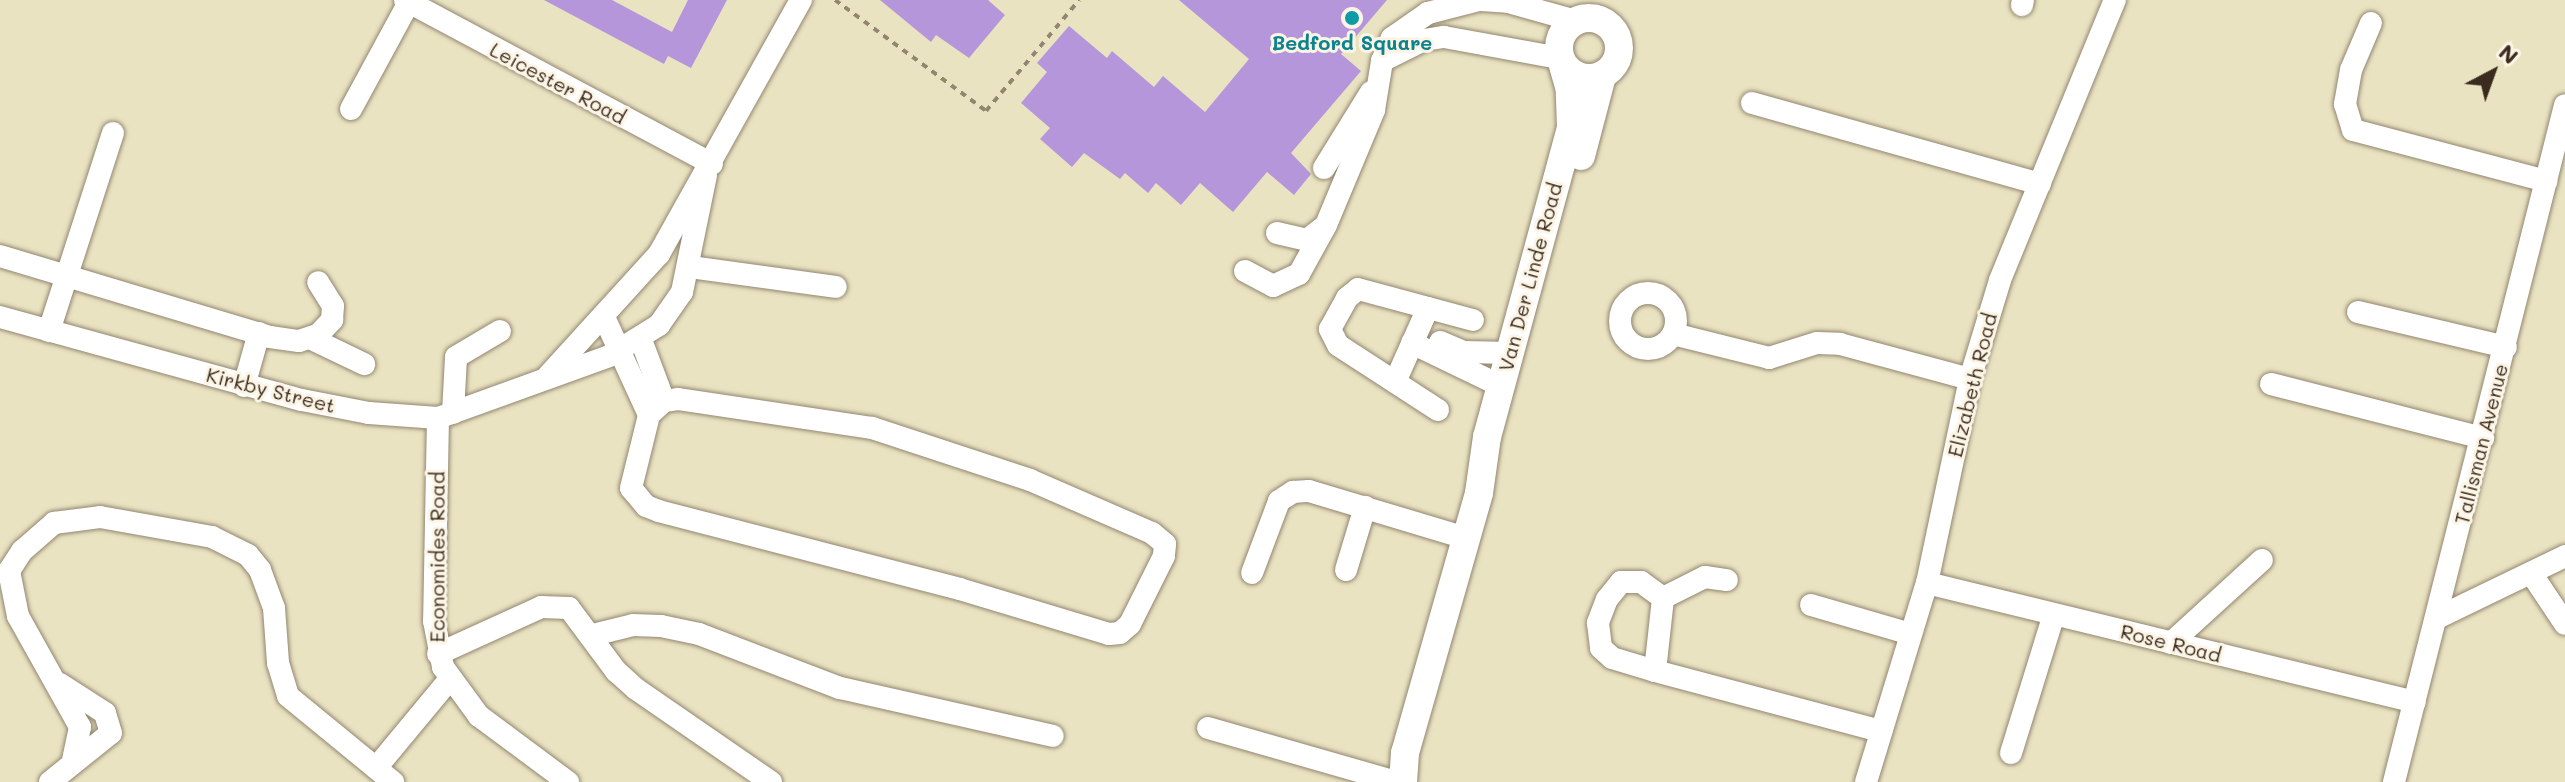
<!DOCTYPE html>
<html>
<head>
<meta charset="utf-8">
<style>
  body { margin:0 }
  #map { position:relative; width:2565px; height:782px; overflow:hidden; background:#eae3c2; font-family:Mali,sans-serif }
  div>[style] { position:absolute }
  .building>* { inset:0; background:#b696da }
  .path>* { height:4px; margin-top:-2px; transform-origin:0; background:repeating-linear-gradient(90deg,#928670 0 6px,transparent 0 12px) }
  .roads { filter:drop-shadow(0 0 2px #928670) drop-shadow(0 0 2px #928670) }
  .minor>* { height:22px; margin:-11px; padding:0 11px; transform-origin:11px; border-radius:11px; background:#fff }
  .minor>.ring { margin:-11px; padding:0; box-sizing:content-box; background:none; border:22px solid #fff; border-radius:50% }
  .major>* { height:28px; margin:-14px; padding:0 14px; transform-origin:14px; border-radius:14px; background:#fff }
  .major>.ring { margin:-14px; padding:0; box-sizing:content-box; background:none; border:28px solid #fff; border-radius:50% }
  .dots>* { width:22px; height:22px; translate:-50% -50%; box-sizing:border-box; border:4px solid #fcf5e5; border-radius:50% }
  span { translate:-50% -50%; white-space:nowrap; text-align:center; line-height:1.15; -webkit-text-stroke:6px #fcf5e5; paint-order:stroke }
  .culture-label { font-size:20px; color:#0d838f; font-weight:700 }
  .street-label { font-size:20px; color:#3b2a1e }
  .north { position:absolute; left:2453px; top:32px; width:80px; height:80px; -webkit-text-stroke:6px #fcf5e5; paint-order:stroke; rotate:41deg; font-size:22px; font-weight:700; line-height:32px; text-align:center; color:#3b2a1e }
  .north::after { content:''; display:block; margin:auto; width:28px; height:36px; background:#3b2a1e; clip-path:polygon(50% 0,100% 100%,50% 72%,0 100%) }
</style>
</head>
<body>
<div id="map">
  <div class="building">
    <i style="clip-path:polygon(544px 0,612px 0,672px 32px,688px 0,727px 0,691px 68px,668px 56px,664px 64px)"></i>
    <i style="clip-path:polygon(880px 0,988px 0,1005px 15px,969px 58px,936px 35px,931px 42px)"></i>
    <i style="clip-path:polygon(1179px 0,1387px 0,1341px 54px,1361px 71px,1291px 153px,1311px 174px,1294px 195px,1267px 172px,1233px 212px,1200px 183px,1181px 205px,1156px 183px,1148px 193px,1125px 173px,1120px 179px,1084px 153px,1072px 167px,1040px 139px,1050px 128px,1021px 103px,1047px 72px,1037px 63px,1069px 26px,1107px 58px,1112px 51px,1154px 87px,1163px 76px,1205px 112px,1249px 59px)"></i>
  </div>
  <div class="path">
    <i style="left:835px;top:0;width:187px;rotate:36.3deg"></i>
    <i style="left:986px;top:111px;width:145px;rotate:-50deg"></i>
  </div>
  <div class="roads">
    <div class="minor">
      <i style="left:405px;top:0;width:348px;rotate:28.1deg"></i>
      <i style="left:1481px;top:0;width:27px;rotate:4deg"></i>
      <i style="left:1508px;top:2px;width:71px;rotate:15.6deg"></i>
      <i style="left:2022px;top:5px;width:5px;rotate:-79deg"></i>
      <i style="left:2371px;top:23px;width:51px;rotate:113.1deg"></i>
      <i style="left:2351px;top:70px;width:35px;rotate:100deg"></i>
      <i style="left:2345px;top:104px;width:27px;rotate:73deg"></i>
      <i style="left:2353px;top:130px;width:200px;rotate:14.8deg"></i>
      <i style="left:1382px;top:61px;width:47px;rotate:-26.6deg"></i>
      <i style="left:1424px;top:40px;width:20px;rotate:-9deg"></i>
      <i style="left:1444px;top:37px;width:118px;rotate:10.3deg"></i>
      <i style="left:1752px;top:103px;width:299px;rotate:15.7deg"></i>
      <i style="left:351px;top:109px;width:122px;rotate:-61.5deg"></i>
      <i style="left:1324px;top:168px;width:89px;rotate:-58.3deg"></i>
      <i style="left:1277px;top:233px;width:31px;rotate:13deg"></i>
      <i style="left:1307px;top:240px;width:23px;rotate:-38deg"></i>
      <i style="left:0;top:256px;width:282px;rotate:16.7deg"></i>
      <i style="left:270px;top:337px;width:29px;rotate:8deg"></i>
      <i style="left:299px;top:341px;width:20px;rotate:-18deg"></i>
      <i style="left:318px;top:335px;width:21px;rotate:-47deg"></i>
      <i style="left:332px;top:320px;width:14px;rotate:-86deg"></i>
      <i style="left:333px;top:306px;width:28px;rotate:-122deg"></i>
      <i style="left:690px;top:267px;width:147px;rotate:7.8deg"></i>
      <i style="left:1245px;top:271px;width:32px;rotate:28deg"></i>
      <i style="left:1273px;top:286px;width:29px;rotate:-25deg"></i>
      <i style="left:1299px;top:274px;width:56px;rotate:-61.1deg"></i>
      <i style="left:1326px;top:225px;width:125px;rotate:-67.3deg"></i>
      <i style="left:1374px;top:110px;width:50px;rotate:-80.7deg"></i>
      <i style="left:1382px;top:61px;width:25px;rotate:-67deg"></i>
      <i style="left:1392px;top:38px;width:44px;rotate:-34.8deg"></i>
      <i style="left:1428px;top:13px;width:53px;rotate:-14.3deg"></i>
      <i class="ring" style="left:1620px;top:293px;width:34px;height:34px"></i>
      <i style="left:2358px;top:312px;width:152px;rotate:13.3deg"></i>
      <i style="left:0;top:317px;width:313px;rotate:15.4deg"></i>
      <i style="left:302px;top:400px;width:68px;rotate:11deg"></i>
      <i style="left:369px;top:413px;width:69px;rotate:4.1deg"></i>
      <i style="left:438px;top:418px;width:182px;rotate:-19.9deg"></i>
      <i style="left:609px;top:356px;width:59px;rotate:-31.8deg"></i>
      <i style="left:659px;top:325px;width:40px;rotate:-55.1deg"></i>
      <i style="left:682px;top:292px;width:119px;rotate:-78.4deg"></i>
      <i style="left:604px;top:317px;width:108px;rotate:65.3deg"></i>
      <i style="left:49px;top:331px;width:208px;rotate:-72.1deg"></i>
      <i style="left:1673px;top:334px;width:99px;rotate:14deg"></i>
      <i style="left:1769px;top:358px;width:50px;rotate:-17.4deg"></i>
      <i style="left:1817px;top:343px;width:23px;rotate:2deg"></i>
      <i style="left:1840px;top:344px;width:135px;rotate:15.1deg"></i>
      <i style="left:312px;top:339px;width:58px;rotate:25.7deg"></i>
      <i style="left:641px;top:340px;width:65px;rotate:69.3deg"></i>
      <i style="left:1440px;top:342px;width:26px;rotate:23deg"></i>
      <i style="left:1464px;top:352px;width:46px;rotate:1.2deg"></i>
      <i style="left:1412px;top:343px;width:99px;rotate:25.8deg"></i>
      <i style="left:548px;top:376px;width:165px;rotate:-47.7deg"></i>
      <i style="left:659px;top:254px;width:291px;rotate:-60.8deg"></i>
      <i style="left:1395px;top:382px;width:81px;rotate:-66deg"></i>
      <i style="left:2271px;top:384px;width:219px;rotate:14.3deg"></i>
      <i style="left:244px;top:386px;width:55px;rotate:-74.2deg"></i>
      <i style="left:678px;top:399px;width:196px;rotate:8.5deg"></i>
      <i style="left:872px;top:428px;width:166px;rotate:18.2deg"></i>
      <i style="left:1030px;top:480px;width:133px;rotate:23.5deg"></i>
      <i style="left:1152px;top:533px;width:17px;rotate:40deg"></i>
      <i style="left:1165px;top:544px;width:12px;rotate:95deg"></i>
      <i style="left:1164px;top:556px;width:76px;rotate:116.6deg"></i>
      <i style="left:1130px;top:624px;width:13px;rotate:138deg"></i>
      <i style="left:1120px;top:633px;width:11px;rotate:175deg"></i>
      <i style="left:1109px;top:634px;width:156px;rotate:-163.2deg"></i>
      <i style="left:960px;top:589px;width:311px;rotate:-165.5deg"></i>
      <i style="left:659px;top:511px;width:14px;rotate:-159deg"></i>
      <i style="left:646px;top:506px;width:23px;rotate:-130deg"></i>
      <i style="left:631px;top:488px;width:75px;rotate:-76.1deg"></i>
      <i style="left:649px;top:415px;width:21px;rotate:-43deg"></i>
      <i style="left:664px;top:401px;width:14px;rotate:-8deg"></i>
      <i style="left:1438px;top:410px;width:119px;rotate:-147deg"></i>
      <i style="left:1338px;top:345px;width:18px;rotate:-117deg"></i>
      <i style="left:1330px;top:329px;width:35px;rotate:-61deg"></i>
      <i style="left:1347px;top:298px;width:14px;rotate:-39deg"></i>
      <i style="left:1358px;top:289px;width:119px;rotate:15.1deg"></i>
      <i style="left:453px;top:413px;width:56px;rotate:-86.9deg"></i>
      <i style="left:456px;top:357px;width:51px;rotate:-30.6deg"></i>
      <i style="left:438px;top:418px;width:203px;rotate:91.1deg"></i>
      <i style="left:434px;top:621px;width:47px;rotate:78.9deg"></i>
      <i style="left:443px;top:667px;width:61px;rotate:53.7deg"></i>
      <i style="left:479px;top:716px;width:111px;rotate:36.6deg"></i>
      <i style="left:1346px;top:570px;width:66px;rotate:-73.2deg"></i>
      <i style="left:1252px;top:573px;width:77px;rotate:-69.4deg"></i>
      <i style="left:1279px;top:501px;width:17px;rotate:-33deg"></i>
      <i style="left:1293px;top:492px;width:16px;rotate:-4deg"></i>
      <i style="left:1309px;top:491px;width:164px;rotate:16.7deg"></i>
      <i style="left:2531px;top:573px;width:61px;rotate:56.3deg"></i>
      <i style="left:1927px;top:583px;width:502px;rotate:13.7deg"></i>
      <i style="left:1663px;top:598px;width:47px;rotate:-26.6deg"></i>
      <i style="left:1705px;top:577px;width:22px;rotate:8deg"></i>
      <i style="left:1811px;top:605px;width:104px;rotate:16.2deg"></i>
      <i style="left:2439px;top:617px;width:140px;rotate:-25.8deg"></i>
      <i style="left:593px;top:635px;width:41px;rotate:-14deg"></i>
      <i style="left:633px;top:625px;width:28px;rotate:2deg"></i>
      <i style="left:661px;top:626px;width:39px;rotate:12deg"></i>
      <i style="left:699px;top:634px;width:151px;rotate:21deg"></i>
      <i style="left:840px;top:688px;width:218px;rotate:12.7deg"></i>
      <i style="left:2171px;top:643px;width:123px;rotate:-42.4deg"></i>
      <i style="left:438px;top:654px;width:113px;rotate:-24.5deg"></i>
      <i style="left:541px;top:607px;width:28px;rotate:2deg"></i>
      <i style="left:569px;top:608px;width:79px;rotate:53.3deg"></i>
      <i style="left:616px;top:671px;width:27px;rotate:42deg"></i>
      <i style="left:636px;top:689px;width:164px;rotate:34.6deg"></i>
      <i style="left:1655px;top:671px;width:73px;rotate:-83.7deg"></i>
      <i style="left:1663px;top:598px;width:27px;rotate:-144deg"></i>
      <i style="left:1641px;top:582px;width:20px;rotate:180deg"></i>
      <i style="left:1621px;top:582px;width:22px;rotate:129deg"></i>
      <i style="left:1607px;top:599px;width:26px;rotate:111deg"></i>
      <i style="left:1598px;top:623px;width:25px;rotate:83deg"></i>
      <i style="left:1601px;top:648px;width:15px;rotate:42deg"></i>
      <i style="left:1612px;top:658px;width:45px;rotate:16.8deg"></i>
      <i style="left:1655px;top:671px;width:234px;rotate:14.9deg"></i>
      <i style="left:1208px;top:728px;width:196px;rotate:16deg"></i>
      <i style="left:2011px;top:753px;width:145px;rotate:-72.8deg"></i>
      <i style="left:73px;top:760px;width:34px;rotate:-78deg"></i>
      <i style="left:80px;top:727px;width:127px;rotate:-119.2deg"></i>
      <i style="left:18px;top:616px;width:46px;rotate:-101.3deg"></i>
      <i style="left:9px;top:571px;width:24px;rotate:-57deg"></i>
      <i style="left:22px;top:551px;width:43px;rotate:-41.2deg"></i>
      <i style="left:54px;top:523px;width:46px;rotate:-7.4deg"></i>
      <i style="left:100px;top:517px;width:114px;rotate:10.1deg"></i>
      <i style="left:212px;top:537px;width:40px;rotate:26.6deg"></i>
      <i style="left:248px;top:555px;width:19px;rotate:51deg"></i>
      <i style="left:260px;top:570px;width:40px;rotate:69.8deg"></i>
      <i style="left:274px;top:608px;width:55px;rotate:85.8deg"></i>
      <i style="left:278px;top:663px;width:34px;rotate:73deg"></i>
      <i style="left:288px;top:696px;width:136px;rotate:39.3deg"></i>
      <i style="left:376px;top:768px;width:114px;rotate:-50.3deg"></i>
      <i style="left:50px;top:782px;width:78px;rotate:-38.8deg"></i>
      <i style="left:111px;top:733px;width:21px;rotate:-107deg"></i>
      <i style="left:105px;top:713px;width:54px;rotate:-147.2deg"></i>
      <i style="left:1866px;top:782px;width:208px;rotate:-73deg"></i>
      <i style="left:1927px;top:583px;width:208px;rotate:-78.1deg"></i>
      <i style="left:1970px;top:379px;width:103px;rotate:-73.1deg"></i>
      <i style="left:2000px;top:280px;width:303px;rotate:-67.7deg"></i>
      <i style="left:2394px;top:782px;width:698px;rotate:-75.82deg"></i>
    </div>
    <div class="major">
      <i class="ring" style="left:1559px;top:18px;width:32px;height:32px"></i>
      <i style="left:1581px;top:156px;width:83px;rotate:-75.3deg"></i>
      <i style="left:1403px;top:782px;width:29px;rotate:-86deg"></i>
      <i style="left:1405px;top:753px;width:270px;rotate:-74.1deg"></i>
      <i style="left:1479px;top:493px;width:57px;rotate:-81.9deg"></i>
      <i style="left:1487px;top:437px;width:320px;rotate:-74.8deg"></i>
      <i style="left:1571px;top:128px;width:38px;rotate:-92deg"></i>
      <i style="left:1570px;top:90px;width:29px;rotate:-106deg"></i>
    </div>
  </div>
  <div class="dots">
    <i style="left:1352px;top:18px;background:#0f9aa8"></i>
  </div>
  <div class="culture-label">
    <span style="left:1352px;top:42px">Bedford Square</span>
  </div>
  <div class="street-label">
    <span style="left:558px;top:83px;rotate:28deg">Leicester Road</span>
    <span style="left:1530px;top:277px;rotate:-75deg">Van Der Linde Road</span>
    <span style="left:1972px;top:385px;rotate:-76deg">Elizabeth Road</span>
    <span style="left:271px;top:390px;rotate:14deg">Kirkby Street</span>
    <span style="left:2481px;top:444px;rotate:-76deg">Tallisman Avenue</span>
    <span style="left:437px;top:557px;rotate:-90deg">Economides Road</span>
    <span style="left:2171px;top:643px;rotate:14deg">Rose Road</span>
  </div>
  <div class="north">N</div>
</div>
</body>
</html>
